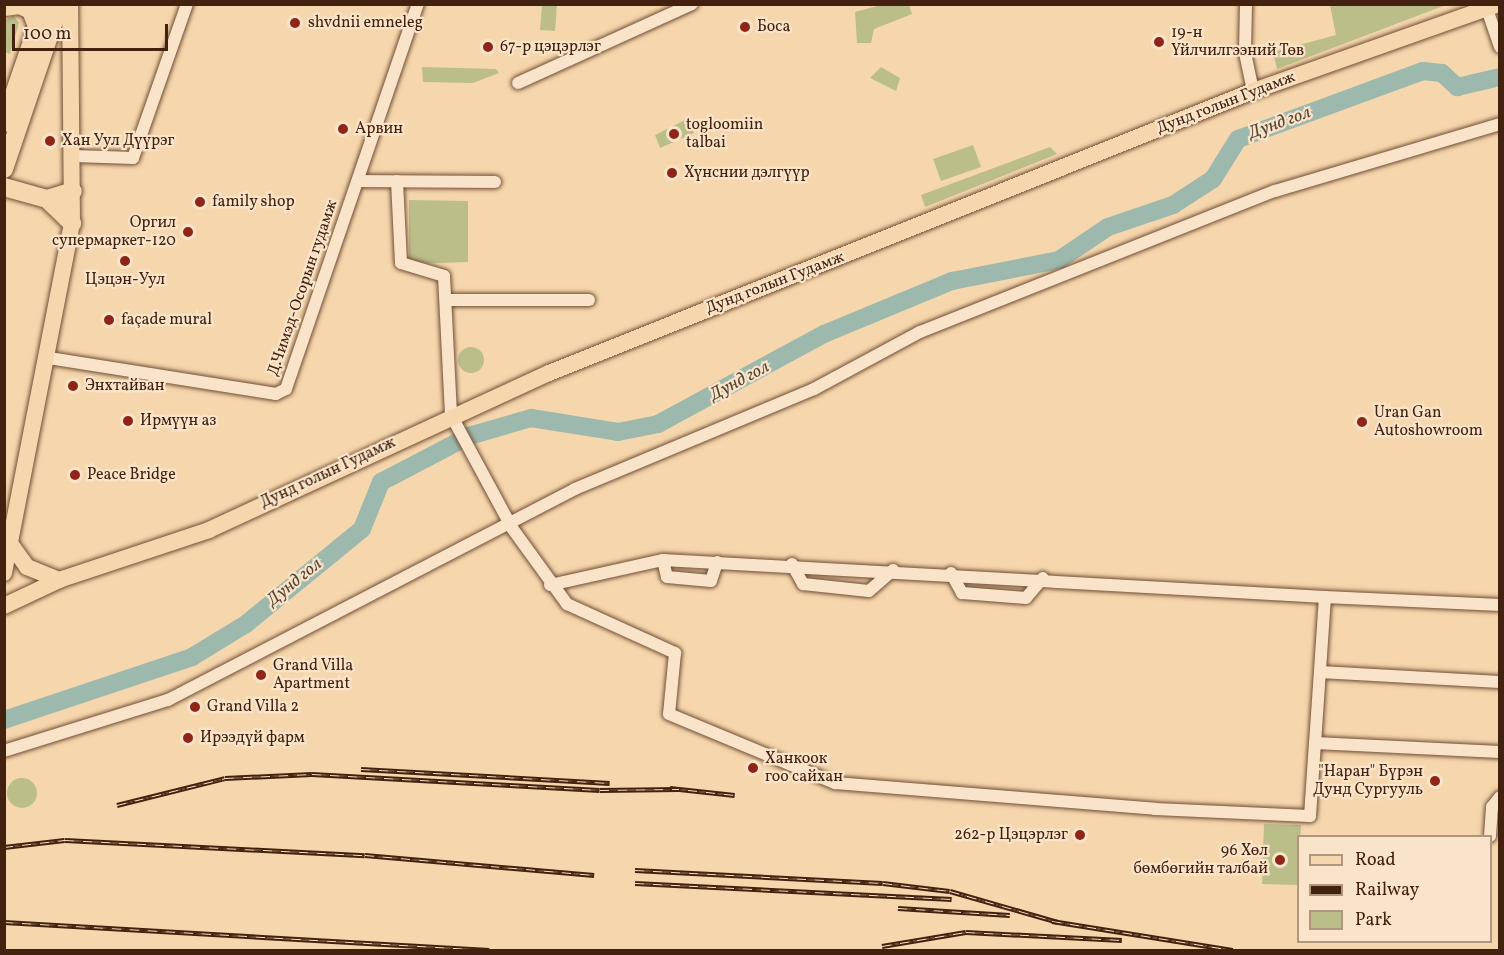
<!DOCTYPE html>
<html>
<head>
<meta charset="utf-8">
<style>
  body { margin:0 }
  #map { position:relative; width:1504px; height:955px; overflow:hidden; background:#f6d6ac; font-family:Vollkorn,serif }
  div>[style] { position:absolute }
  .green>* { inset:0; background:#bcbe89 }
  .round { border-radius:50% }
  .river>* { height:18px; margin:-9px; padding:0 9px; transform-origin:9px; border-radius:9px; background:#9db9ae }
  .roads { filter:drop-shadow(0 0 2px #6f4e36) drop-shadow(0 0 2px #6f4e36) }
  .minor>* { height:12px; margin:-6px; padding:0 6px; transform-origin:6px; border-radius:6px; background:#f9e4c9 }
  .major>* { height:16px; margin:-8px; padding:0 8px; transform-origin:8px; border-radius:8px; background:#f6d6ac }
  .highway>* { height:18px; margin:-9px; padding:0 9px; transform-origin:9px; border-radius:9px; background:#f6d6ac }
  .rail>* { height:5px; margin-top:-2.5px; transform-origin:0; background:repeating-linear-gradient(90deg,#f9e4c9 0 9px,#42210e 0 18px); box-sizing:border-box; border-block:2px solid #42210e }
  .dots>* { width:16px; height:16px; translate:-50% -50%; box-sizing:border-box; border:3px solid #f9e4c9; border-radius:50% }
  span { translate:-50% -50%; white-space:nowrap; text-align:center; line-height:1.15; -webkit-text-stroke:4.5px #f9e4c9; paint-order:stroke }
  .poi-label { font-size:16px; color:#42210e }
  .left { translate:0 -50%; text-align:left }
  .right { translate:-100% -50%; text-align:right }
  .street-label { font-size:16px; color:#42210e }
  .water-label { font-size:18px; color:#594736; font-style:italic }
  .frame { position:absolute; inset:0; border:6px solid #42210e; pointer-events:none }
  .legend { position:absolute; left:1297px; top:835px; width:195px; height:108px; box-sizing:border-box; background:#f9e4c9; border:2px solid #b0967e; margin:0; padding:8px 10px; list-style:none; font-size:18px; color:#42210e }
  .legend li { display:flex; align-items:center; gap:12px; height:30px }
  .legend b { width:30px; border:2px solid #b0967e }
  .scale { position:absolute; left:12px; top:24px; width:156px; height:27px; box-sizing:border-box; border:3px solid #42210e; border-top:0; padding-left:8px; font-size:18px; line-height:21px; white-space:nowrap; color:#42210e; -webkit-text-stroke:4px #f9e4c9; paint-order:stroke }
</style>
</head>
<body>
<div id="map">
  <div class="green">
    <i style="clip-path:polygon(542px 5px,557px 5px,555px 31px,540px 30px)"></i>
    <i style="clip-path:polygon(881px 5px,909px 5px,912px 14px,874px 29px,871px 43px,857px 43px,855px 12px)"></i>
    <i style="clip-path:polygon(1330px 5px,1330px 4px,1446px 5px,1277px 69px,1273px 52px,1336px 35px)"></i>
    <i style="clip-path:polygon(14px 16px,19px 23px,10px 54px,5px 52px,5px 20px)"></i>
    <i style="clip-path:polygon(422px 67px,496px 69px,499px 73px,473px 83px,423px 82px)"></i>
    <i style="clip-path:polygon(881px 67px,900px 78px,896px 91px,870px 78px)"></i>
    <i style="clip-path:polygon(687px 119px,694px 133px,660px 148px,655px 135px)"></i>
    <i style="clip-path:polygon(973px 145px,981px 167px,941px 181px,933px 159px)"></i>
    <i style="clip-path:polygon(1050px 147px,1057px 154px,925px 207px,921px 195px)"></i>
    <i style="clip-path:polygon(409px 200px,468px 201px,468px 262px,409px 264px)"></i>
    <i class="round" style="left:458px;top:347px;width:26px;height:26px"></i>
    <i class="round" style="left:7px;top:778px;width:30px;height:30px"></i>
    <i style="clip-path:polygon(1264px 824px,1301px 825px,1298px 885px,1262px 884px)"></i>
  </div>
  <div class="river">
    <i style="left:4px;top:720px;width:198px;rotate:-18.5deg"></i>
    <i style="left:192px;top:657px;width:63px;rotate:-31.4deg"></i>
    <i style="left:246px;top:624px;width:150px;rotate:-39.3deg"></i>
    <i style="left:362px;top:529px;width:51px;rotate:-68deg"></i>
    <i style="left:381px;top:482px;width:99px;rotate:-27.6deg"></i>
    <i style="left:469px;top:436px;width:65px;rotate:-16.2deg"></i>
    <i style="left:531px;top:418px;width:88px;rotate:9.1deg"></i>
    <i style="left:618px;top:432px;width:41px;rotate:-11.3deg"></i>
    <i style="left:658px;top:424px;width:189px;rotate:-28.5deg"></i>
    <i style="left:824px;top:334px;width:139px;rotate:-22.5deg"></i>
    <i style="left:952px;top:281px;width:109px;rotate:-11.1deg"></i>
    <i style="left:1059px;top:260px;width:59px;rotate:-34deg"></i>
    <i style="left:1108px;top:227px;width:69px;rotate:-18.7deg"></i>
    <i style="left:1173px;top:205px;width:48px;rotate:-33deg"></i>
    <i style="left:1213px;top:179px;width:47px;rotate:-58deg"></i>
    <i style="left:1238px;top:139px;width:197px;rotate:-20.2deg"></i>
    <i style="left:1423px;top:71px;width:19px;rotate:6deg"></i>
    <i style="left:1442px;top:73px;width:21px;rotate:43deg"></i>
    <i style="left:1457px;top:87px;width:44px;rotate:-13.1deg"></i>
  </div>
  <div class="roads">
    <div class="minor">
      <i style="left:1246px;top:4px;width:49px;rotate:91.2deg"></i>
      <i style="left:1245px;top:53px;width:39px;rotate:78deg"></i>
      <i style="left:1487px;top:9px;width:40px;rotate:71.1deg"></i>
      <i style="left:518px;top:83px;width:191px;rotate:-24.4deg"></i>
      <i style="left:74px;top:156px;width:59px;rotate:1.9deg"></i>
      <i style="left:133px;top:158px;width:163px;rotate:-70.7deg"></i>
      <i style="left:359px;top:181px;width:136px;rotate:0.4deg"></i>
      <i style="left:397px;top:181px;width:82px;rotate:87.2deg"></i>
      <i style="left:401px;top:263px;width:45px;rotate:16.8deg"></i>
      <i style="left:444px;top:276px;width:139px;rotate:87.1deg"></i>
      <i style="left:451px;top:415px;width:128px;rotate:61.6deg"></i>
      <i style="left:512px;top:528px;width:94px;rotate:54.1deg"></i>
      <i style="left:567px;top:604px;width:119px;rotate:24.4deg"></i>
      <i style="left:675px;top:653px;width:61px;rotate:95.6deg"></i>
      <i style="left:669px;top:714px;width:180px;rotate:22.6deg"></i>
      <i style="left:835px;top:783px;width:321px;rotate:4.6deg"></i>
      <i style="left:1155px;top:809px;width:155px;rotate:2.6deg"></i>
      <i style="left:1310px;top:816px;width:73px;rotate:-86.1deg"></i>
      <i style="left:448px;top:300px;width:141px"></i>
      <i style="left:49px;top:358px;width:230px;rotate:9deg"></i>
      <i style="left:276px;top:394px;width:11px;rotate:-27deg"></i>
      <i style="left:286px;top:389px;width:407px;rotate:-71.1deg"></i>
      <i style="left:663px;top:560px;width:17px;rotate:77deg"></i>
      <i style="left:667px;top:577px;width:44px;rotate:5.2deg"></i>
      <i style="left:711px;top:581px;width:20px;rotate:-72deg"></i>
      <i style="left:792px;top:564px;width:23px;rotate:61deg"></i>
      <i style="left:803px;top:584px;width:66px;rotate:6.1deg"></i>
      <i style="left:869px;top:591px;width:32px;rotate:-41deg"></i>
      <i style="left:951px;top:573px;width:23px;rotate:61deg"></i>
      <i style="left:962px;top:593px;width:64px;rotate:4.5deg"></i>
      <i style="left:1026px;top:598px;width:26px;rotate:-50deg"></i>
      <i style="left:550px;top:585px;width:116px;rotate:-12.5deg"></i>
      <i style="left:663px;top:560px;width:663px;rotate:3.2deg"></i>
      <i style="left:1325px;top:597px;width:146px;rotate:93.9deg"></i>
      <i style="left:1315px;top:743px;width:185px;rotate:2.8deg"></i>
      <i style="left:1325px;top:597px;width:175px;rotate:2.6deg"></i>
      <i style="left:1320px;top:672px;width:180px;rotate:3.2deg"></i>
      <i style="left:4px;top:751px;width:172px;rotate:-17.3deg"></i>
      <i style="left:168px;top:700px;width:458px;rotate:-27.4deg"></i>
      <i style="left:575px;top:489px;width:259px;rotate:-22.7deg"></i>
      <i style="left:814px;top:389px;width:120px;rotate:-28.3deg"></i>
      <i style="left:920px;top:332px;width:382px;rotate:-21.7deg"></i>
      <i style="left:1275px;top:191px;width:235px;rotate:-16.6deg"></i>
      <i style="left:1490px;top:836px;width:29px;rotate:-86deg"></i>
      <i style="left:1492px;top:807px;width:13px;rotate:-51deg"></i>
    </div>
    <div class="major">
      <i style="left:4px;top:8px;width:16px;rotate:-7deg"></i>
      <i style="left:20px;top:6px;width:11px;rotate:27deg"></i>
      <i style="left:30px;top:11px;width:19px;rotate:69deg"></i>
      <i style="left:9px;top:542px;width:31px;rotate:54deg"></i>
      <i style="left:27px;top:567px;width:35px;rotate:22deg"></i>
      <i style="left:4px;top:573px;width:357px;rotate:-79deg"></i>
      <i style="left:72px;top:223px;width:219px;rotate:-90.5deg"></i>
      <i style="left:4px;top:606px;width:61px;rotate:-25.3deg"></i>
      <i style="left:59px;top:580px;width:158px;rotate:-18.4deg"></i>
      <i style="left:209px;top:530px;width:374px;rotate:-24.8deg"></i>
      <i style="left:549px;top:373px;width:758px;rotate:-21.83deg"></i>
      <i style="left:1253px;top:91px;width:261px;rotate:-19.5deg"></i>
    </div>
    <div class="highway">
      <i style="left:4px;top:123px;width:126px;rotate:-71deg"></i>
      <i style="left:4px;top:169px;width:174px;rotate:-71.3deg"></i>
      <i style="left:4px;top:187px;width:45px;rotate:15.6deg"></i>
      <i style="left:47px;top:199px;width:35px;rotate:44deg"></i>
      <i style="left:47px;top:199px;width:27px;rotate:-17deg"></i>
    </div>
  </div>
  <div class="rail">
    <i style="left:361px;top:769px;width:249px;rotate:3.2deg"></i>
    <i style="left:670px;top:788px;width:65px;rotate:6.1deg"></i>
    <i style="left:117px;top:805px;width:111px;rotate:-14deg"></i>
    <i style="left:225px;top:778px;width:87px;rotate:-2.6deg"></i>
    <i style="left:312px;top:774px;width:288px;rotate:3.2deg"></i>
    <i style="left:600px;top:790px;width:78px;rotate:-0.7deg"></i>
    <i style="left:4px;top:847px;width:61px;rotate:-6.5deg"></i>
    <i style="left:65px;top:840px;width:300px;rotate:2.9deg"></i>
    <i style="left:365px;top:855px;width:230px;rotate:5deg"></i>
    <i style="left:635px;top:870px;width:248px;rotate:3deg"></i>
    <i style="left:883px;top:883px;width:67px;rotate:6.8deg"></i>
    <i style="left:950px;top:891px;width:112px;rotate:16deg"></i>
    <i style="left:635px;top:883px;width:317px;rotate:2.9deg"></i>
    <i style="left:898px;top:908px;width:112px;rotate:3.6deg"></i>
    <i style="left:1052px;top:921px;width:183px;rotate:9.1deg"></i>
    <i style="left:4px;top:922px;width:486px;rotate:3.3deg"></i>
    <i style="left:882px;top:946px;width:85px;rotate:-9.5deg"></i>
    <i style="left:966px;top:932px;width:156px;rotate:2.9deg"></i>
  </div>
  <div class="dots">
    <i style="left:295px;top:23px;background:#8f2418"></i>
    <i style="left:745px;top:27px;background:#8f2418"></i>
    <i style="left:1159px;top:42px;background:#8f2418"></i>
    <i style="left:488px;top:47px;background:#8f2418"></i>
    <i style="left:343px;top:129px;background:#8f2418"></i>
    <i style="left:674px;top:134px;background:#8f2418"></i>
    <i style="left:50px;top:141px;background:#8f2418"></i>
    <i style="left:672px;top:173px;background:#8f2418"></i>
    <i style="left:200px;top:202px;background:#8f2418"></i>
    <i style="left:188px;top:232px;background:#8f2418"></i>
    <i style="left:125px;top:261px;background:#8f2418"></i>
    <i style="left:109px;top:320px;background:#8f2418"></i>
    <i style="left:73px;top:386px;background:#8f2418"></i>
    <i style="left:128px;top:421px;background:#8f2418"></i>
    <i style="left:1362px;top:422px;background:#8f2418"></i>
    <i style="left:75px;top:475px;background:#8f2418"></i>
    <i style="left:261px;top:675px;background:#8f2418"></i>
    <i style="left:195px;top:707px;background:#8f2418"></i>
    <i style="left:188px;top:738px;background:#8f2418"></i>
    <i style="left:753px;top:768px;background:#8f2418"></i>
    <i style="left:1435px;top:781px;background:#8f2418"></i>
    <i style="left:1080px;top:835px;background:#8f2418"></i>
    <i style="left:1280px;top:860px;background:#8f2418"></i>
  </div>
  <div class="poi-label">
    <span class="left" style="left:308px;top:23px">shvdnii emneleg</span>
    <span class="left" style="left:757px;top:27px">Боса</span>
    <span class="left" style="left:1171px;top:42px">19-н<br>Үйлчилгээний Төв</span>
    <span class="left" style="left:500px;top:47px">67-р цэцэрлэг</span>
    <span class="left" style="left:686px;top:134px">togloomiin<br>talbai</span>
    <span class="left" style="left:355px;top:129px">Арвин</span>
    <span class="left" style="left:62px;top:141px">Хан Уул Дүүрэг</span>
    <span class="left" style="left:684px;top:173px">Хүнснии дэлгүүр</span>
    <span class="left" style="left:212px;top:202px">family shop</span>
    <span class="right" style="left:176px;top:232px">Оргил<br>супермаркет-120</span>
    <span style="left:125px;top:280px">Цэцэн-Уул</span>
    <span class="left" style="left:121px;top:320px">façade mural</span>
    <span class="left" style="left:85px;top:386px">Энхтайван</span>
    <span class="left" style="left:1374px;top:422px">Uran Gan<br>Autoshowroom</span>
    <span class="left" style="left:140px;top:421px">Ирмүүн аз</span>
    <span class="left" style="left:87px;top:475px">Peace Bridge</span>
    <span class="left" style="left:273px;top:675px">Grand Villa<br>Apartment</span>
    <span class="left" style="left:207px;top:707px">Grand Villa 2</span>
    <span class="left" style="left:200px;top:738px">Ирээдүй фарм</span>
    <span class="left" style="left:765px;top:768px">Ханкоок<br>гоо сайхан</span>
    <span class="right" style="left:1423px;top:781px">"Наран" Бүрэн<br>Дунд Сургууль</span>
    <span class="right" style="left:1068px;top:835px">262-р Цэцэрлэг</span>
    <span class="right" style="left:1268px;top:860px">96 Хөл<br>бөмбөгийн талбай</span>
  </div>
  <div class="street-label">
    <span style="left:1226px;top:103px;rotate:-21deg">Дунд голын Гудамж</span>
    <span style="left:775px;top:283px;rotate:-21deg">Дунд голын Гудамж</span>
    <span style="left:303px;top:288px;rotate:-71deg">Д.Чимэд-Осорын гудамж</span>
    <span style="left:328px;top:473px;rotate:-25deg">Дунд голын Гудамж</span>
  </div>
  <div class="water-label">
    <span style="left:1280px;top:124px;rotate:-20deg">Дунд гол</span>
    <span style="left:740px;top:382px;rotate:-28deg">Дунд гол</span>
    <span style="left:295px;top:583px;rotate:-39deg">Дунд гол</span>
  </div>
  <div class="frame"></div>
  <ul class="legend">
  <li><b style="height:8px;background:#f6d6ac"></b>Road</li>
  <li><b style="height:8px;background:#42210e"></b>Railway</li>
  <li><b style="height:16px;background:#bcbe89"></b>Park</li>
  </ul>
  <div class="scale">100 m</div>
</div>
</body>
</html>
